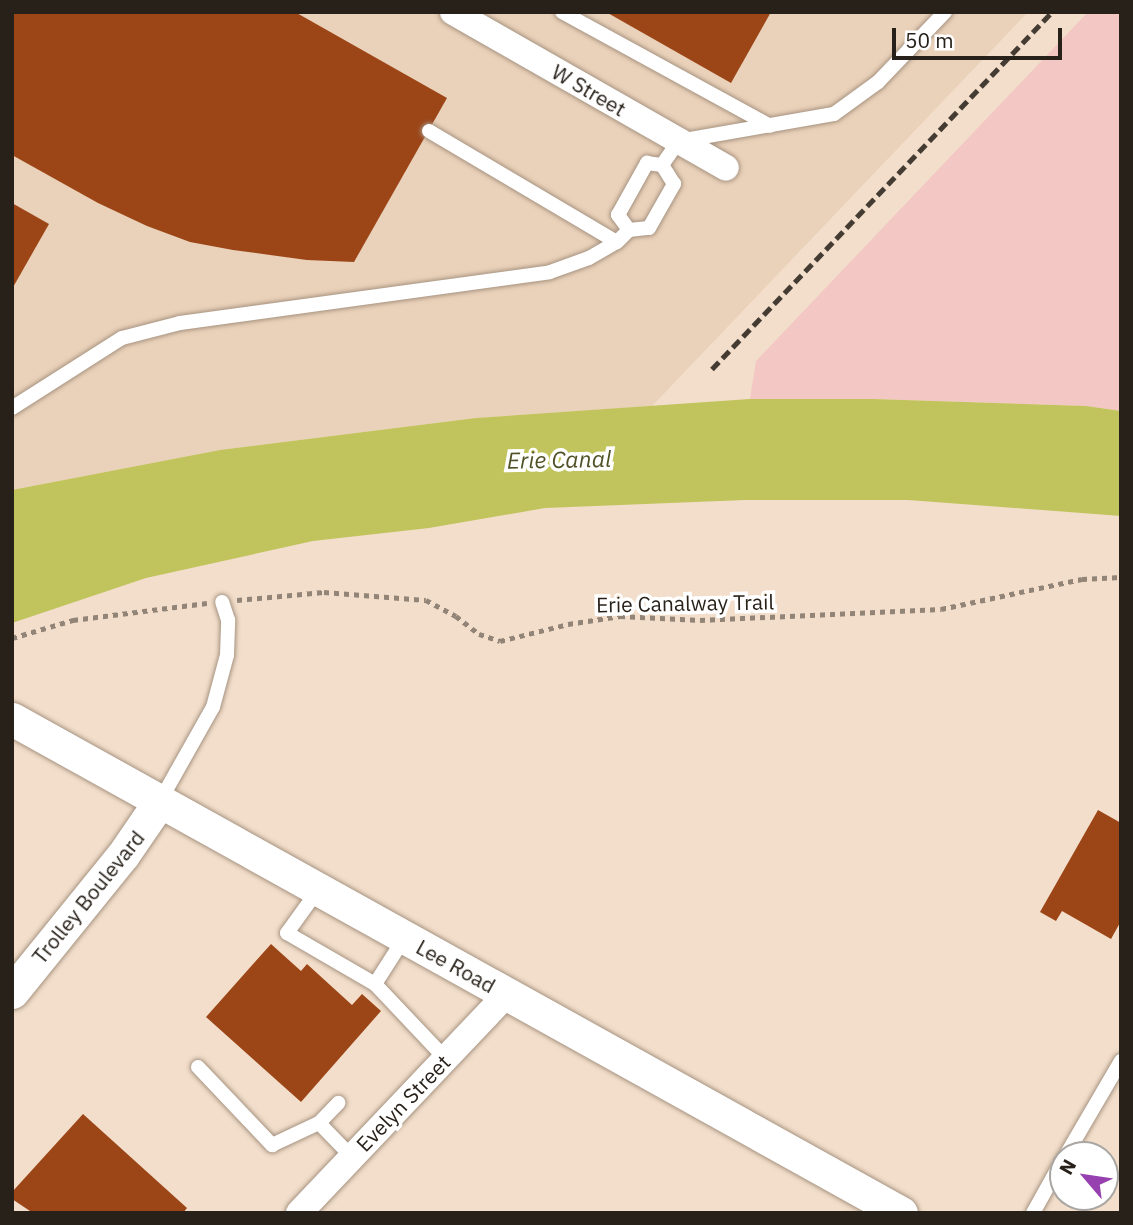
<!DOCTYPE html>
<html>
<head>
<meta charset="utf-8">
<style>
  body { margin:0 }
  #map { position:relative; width:1133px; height:1225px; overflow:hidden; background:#f2deca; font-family:"IBM Plex Sans",sans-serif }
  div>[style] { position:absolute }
  .built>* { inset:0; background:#ead1b9 }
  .green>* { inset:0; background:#f3c7c3 }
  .water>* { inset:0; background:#c1c45c }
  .building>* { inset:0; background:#9c4618 }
  .path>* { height:4.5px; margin-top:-2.25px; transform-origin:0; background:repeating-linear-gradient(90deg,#928477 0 5px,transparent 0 10px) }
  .roads { filter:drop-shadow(0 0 2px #a69381) drop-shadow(0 0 2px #a69381) }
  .service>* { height:14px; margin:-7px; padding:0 7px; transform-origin:7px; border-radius:7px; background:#fff }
  .minor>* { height:26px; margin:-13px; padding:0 13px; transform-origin:13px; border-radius:13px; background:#fff }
  .tertiary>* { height:33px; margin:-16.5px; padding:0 16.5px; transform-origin:16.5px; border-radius:16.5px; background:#fff }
  .rail>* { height:5px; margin-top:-2.5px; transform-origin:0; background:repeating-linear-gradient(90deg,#443b33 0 10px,transparent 0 15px) }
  span { translate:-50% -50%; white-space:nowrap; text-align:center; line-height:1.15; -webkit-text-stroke:7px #fff; paint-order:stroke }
  .street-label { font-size:21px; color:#28211a }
  .water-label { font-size:23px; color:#505126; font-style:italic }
  .frame { position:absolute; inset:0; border:14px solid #28211a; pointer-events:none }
  .north { position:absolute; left:1049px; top:1141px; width:70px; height:70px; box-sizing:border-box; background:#fff; border:2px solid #a9a6a3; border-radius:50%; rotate:299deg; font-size:19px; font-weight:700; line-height:28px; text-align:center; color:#28211a }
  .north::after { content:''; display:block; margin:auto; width:24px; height:32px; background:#9641af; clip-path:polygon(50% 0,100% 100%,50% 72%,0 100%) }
  .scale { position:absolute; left:892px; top:28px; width:170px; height:32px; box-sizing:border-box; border:4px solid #28211a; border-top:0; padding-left:9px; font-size:21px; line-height:24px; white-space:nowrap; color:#28211a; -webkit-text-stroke:5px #fff; paint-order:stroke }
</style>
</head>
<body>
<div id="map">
  <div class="built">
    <i style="clip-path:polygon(12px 12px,1028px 12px,652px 406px,476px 418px,220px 450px,12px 490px)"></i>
  </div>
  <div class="green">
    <i style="clip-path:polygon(1088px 12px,1121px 12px,1121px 411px,1086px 406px,873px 399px,750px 399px,756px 361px)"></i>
  </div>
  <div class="water">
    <i style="clip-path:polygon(750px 399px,873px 399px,1086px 406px,1121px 411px,1121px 516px,908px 500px,745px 500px,545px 508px,429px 528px,313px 541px,146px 578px,12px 623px,12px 490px,220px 450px,476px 418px)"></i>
  </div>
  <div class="building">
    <i style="clip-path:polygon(12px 12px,295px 12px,447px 98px,354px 262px,307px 260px,233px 250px,190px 242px,147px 226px,98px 203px,12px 155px)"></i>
    <i style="clip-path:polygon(606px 12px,771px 12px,731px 83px)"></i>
    <i style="clip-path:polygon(12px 203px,49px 224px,12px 289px)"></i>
    <i style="clip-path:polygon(1098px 810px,1121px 823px,1121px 921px,1111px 939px,1062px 911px,1056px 921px,1040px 912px)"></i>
    <i style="clip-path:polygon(271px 944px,301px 971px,307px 964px,352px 1005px,362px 994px,381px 1011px,301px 1102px,206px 1017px)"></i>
    <i style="clip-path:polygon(83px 1114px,187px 1208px,183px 1213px,33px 1213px,12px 1199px,12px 1192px)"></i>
  </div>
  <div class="path">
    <i style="left:237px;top:600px;width:87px;rotate:-5.3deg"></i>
    <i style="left:324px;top:592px;width:102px;rotate:4.5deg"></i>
    <i style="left:426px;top:600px;width:34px;rotate:28deg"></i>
    <i style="left:456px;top:616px;width:29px;rotate:38deg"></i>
    <i style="left:479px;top:634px;width:22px;rotate:18deg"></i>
    <i style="left:500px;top:641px;width:70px;rotate:-14deg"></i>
    <i style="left:568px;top:624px;width:53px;rotate:-8.7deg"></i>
    <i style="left:620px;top:616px;width:80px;rotate:2.9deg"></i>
    <i style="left:700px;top:620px;width:241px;rotate:-2.6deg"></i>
    <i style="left:941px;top:609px;width:144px;rotate:-12deg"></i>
    <i style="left:1082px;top:579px;width:39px;rotate:-3deg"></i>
    <i style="left:12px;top:638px;width:64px;rotate:-16.4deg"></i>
    <i style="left:73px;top:620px;width:135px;rotate:-7.2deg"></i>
  </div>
  <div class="roads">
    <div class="service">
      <i style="left:562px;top:12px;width:237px;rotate:28.7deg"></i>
      <i style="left:429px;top:131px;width:218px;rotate:30.6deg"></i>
      <i style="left:662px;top:165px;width:29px;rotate:-55deg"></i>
      <i style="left:679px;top:141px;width:157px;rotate:-9.9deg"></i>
      <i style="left:834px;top:114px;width:54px;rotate:-36deg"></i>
      <i style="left:878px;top:82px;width:97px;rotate:-46.3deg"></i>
      <i style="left:629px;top:230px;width:19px;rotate:-126deg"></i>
      <i style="left:618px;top:215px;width:60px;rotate:-60.9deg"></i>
      <i style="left:647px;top:163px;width:15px;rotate:8deg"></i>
      <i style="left:12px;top:408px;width:130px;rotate:-32.5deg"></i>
      <i style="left:122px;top:338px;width:60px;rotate:-14.5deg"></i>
      <i style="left:180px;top:323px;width:373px;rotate:-7.8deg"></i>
      <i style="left:550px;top:272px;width:41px;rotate:-19.7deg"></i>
      <i style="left:589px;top:258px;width:32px;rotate:-30deg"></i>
      <i style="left:617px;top:242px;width:17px;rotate:-45deg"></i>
      <i style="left:629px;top:230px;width:20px;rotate:-6deg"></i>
      <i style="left:649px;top:228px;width:51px;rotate:-60.4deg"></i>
      <i style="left:674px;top:184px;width:22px;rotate:-122deg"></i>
      <i style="left:160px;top:801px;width:108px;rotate:-60.6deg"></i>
      <i style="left:213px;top:707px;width:54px;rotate:-74.9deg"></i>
      <i style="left:227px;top:655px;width:35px;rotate:-88deg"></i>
      <i style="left:228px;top:620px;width:19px;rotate:-108deg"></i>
      <i style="left:318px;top:890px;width:53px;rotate:125.8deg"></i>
      <i style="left:287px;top:933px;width:102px;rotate:30.1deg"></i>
      <i style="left:405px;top:937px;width:56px;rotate:122.6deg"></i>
      <i style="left:375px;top:984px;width:102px;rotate:46.6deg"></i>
      <i style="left:198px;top:1067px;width:108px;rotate:46.5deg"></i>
      <i style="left:272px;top:1145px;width:52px;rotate:-25.1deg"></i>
      <i style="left:319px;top:1123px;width:47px;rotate:45.9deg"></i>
      <i style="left:319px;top:1123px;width:28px;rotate:-46deg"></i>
      <i style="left:1066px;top:1155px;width:109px;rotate:-59.7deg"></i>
      <i style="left:1033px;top:1213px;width:62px;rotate:-60.9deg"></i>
    </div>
    <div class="minor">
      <i style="left:453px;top:12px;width:314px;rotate:29.7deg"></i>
      <i style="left:299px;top:1213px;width:302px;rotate:-46.5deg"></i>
    </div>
    <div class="tertiary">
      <i style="left:12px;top:719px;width:1017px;rotate:29.06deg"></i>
      <i style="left:12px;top:992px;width:176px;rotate:-51deg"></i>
      <i style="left:123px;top:855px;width:65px;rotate:-55.6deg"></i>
    </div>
  </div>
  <div class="rail">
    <i style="left:712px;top:369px;width:493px;rotate:-46.4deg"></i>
  </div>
  <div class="street-label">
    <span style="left:589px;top:90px;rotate:30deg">W Street</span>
    <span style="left:685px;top:603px;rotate:-1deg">Erie Canalway Trail</span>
    <span style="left:88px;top:897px;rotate:-51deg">Trolley Boulevard</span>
    <span style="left:456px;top:966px;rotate:29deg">Lee Road</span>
    <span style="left:403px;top:1103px;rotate:-46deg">Evelyn Street</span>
  </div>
  <div class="water-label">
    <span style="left:559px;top:459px;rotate:-1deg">Erie Canal</span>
  </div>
  <div class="frame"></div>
  <div class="north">N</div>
  <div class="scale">50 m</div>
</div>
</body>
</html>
